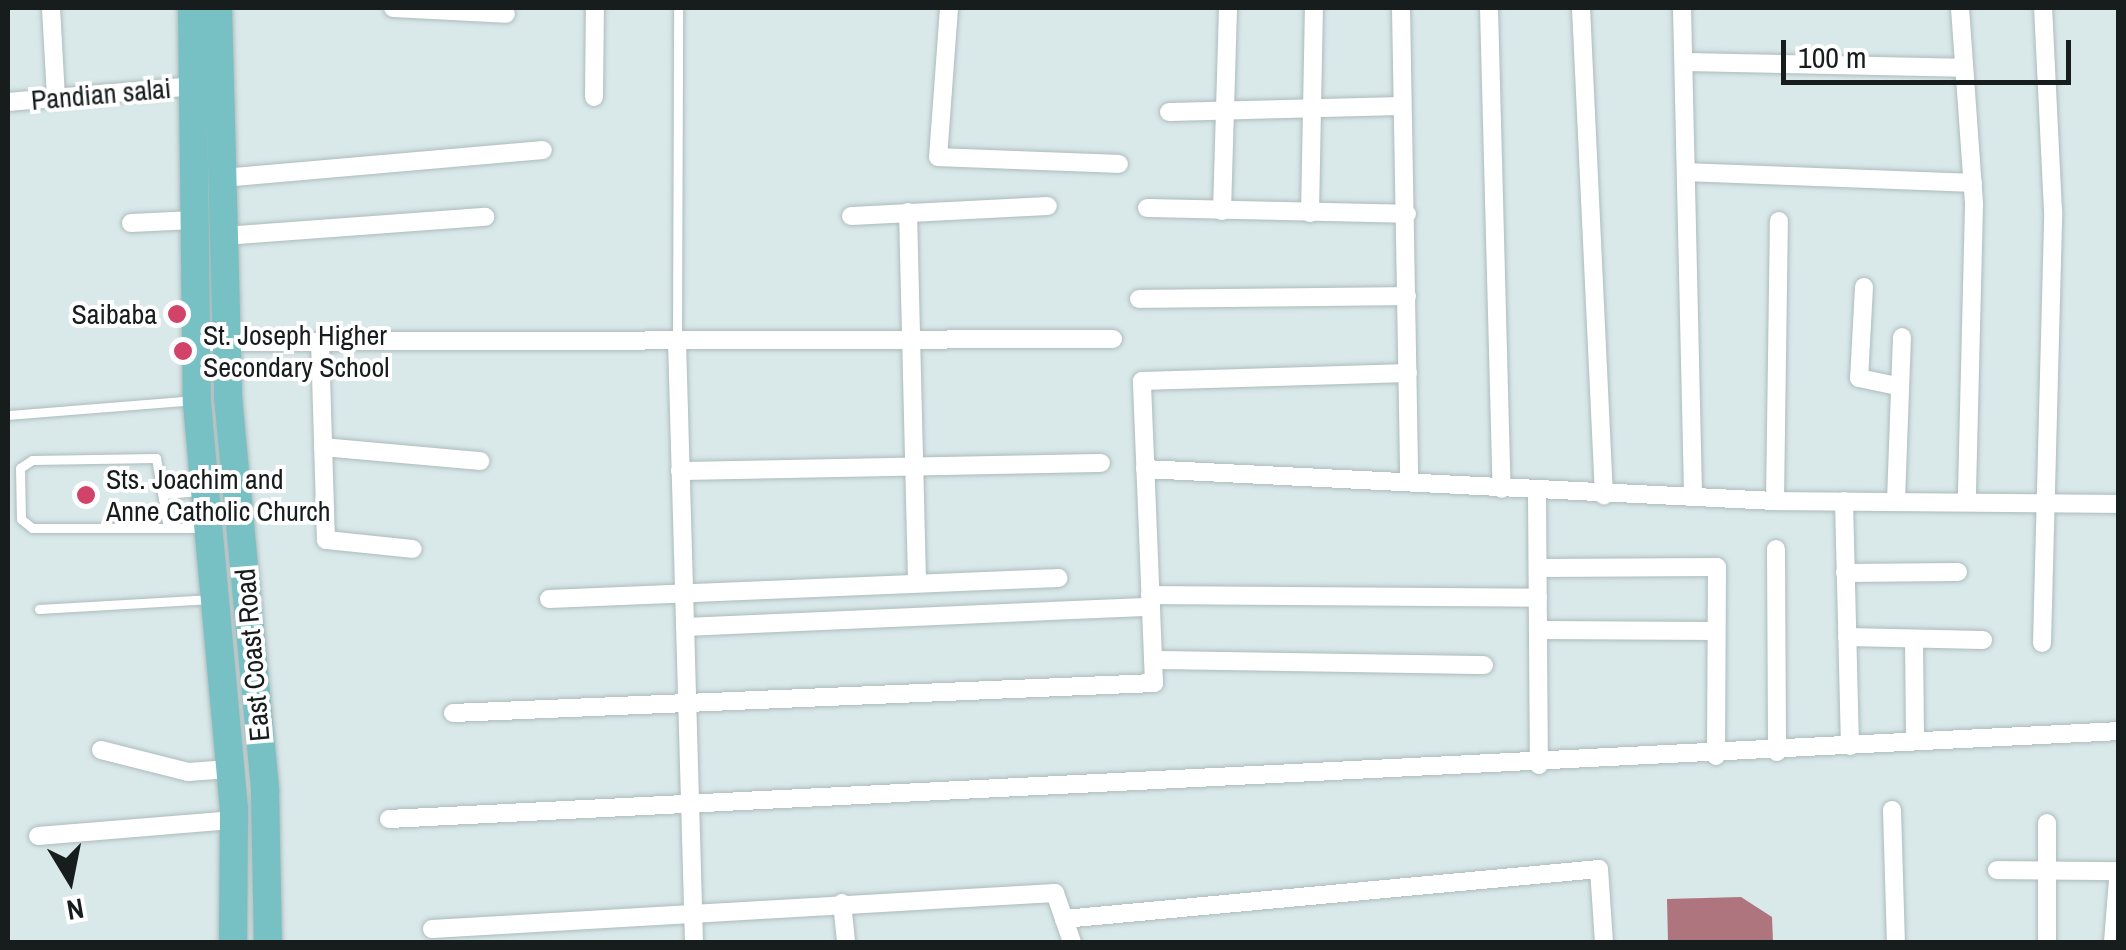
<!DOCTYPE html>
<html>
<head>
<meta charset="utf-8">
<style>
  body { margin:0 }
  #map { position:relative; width:2126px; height:950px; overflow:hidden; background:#d9e8e9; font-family:"Archivo Narrow",sans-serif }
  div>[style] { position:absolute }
  .water>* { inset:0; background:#ae757e }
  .roads { filter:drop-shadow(0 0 2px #adbbbc) drop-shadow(0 0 2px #adbbbc) }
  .lane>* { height:9px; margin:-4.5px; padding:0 4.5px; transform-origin:4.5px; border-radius:4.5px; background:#fff }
  .street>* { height:18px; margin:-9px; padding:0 9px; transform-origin:9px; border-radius:9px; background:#fff }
  .primary>* { height:28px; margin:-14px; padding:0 14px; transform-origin:14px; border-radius:14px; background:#77c1c5 }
  .dots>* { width:28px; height:28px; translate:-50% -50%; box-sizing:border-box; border:5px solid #fff; border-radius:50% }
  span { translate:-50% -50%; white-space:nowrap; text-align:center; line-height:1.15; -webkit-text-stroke:8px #fff; paint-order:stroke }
  .street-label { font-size:28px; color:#171c1c }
  .poi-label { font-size:28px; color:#171c1c }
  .right { translate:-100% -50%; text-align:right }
  .left { translate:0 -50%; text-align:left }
  .frame { position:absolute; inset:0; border:10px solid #171c1c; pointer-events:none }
  .north { position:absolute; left:20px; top:830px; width:100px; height:100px; -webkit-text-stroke:8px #fff; paint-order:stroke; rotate:170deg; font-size:28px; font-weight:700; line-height:40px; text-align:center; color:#171c1c }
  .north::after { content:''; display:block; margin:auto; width:35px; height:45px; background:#171c1c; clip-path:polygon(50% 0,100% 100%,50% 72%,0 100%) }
  .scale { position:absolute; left:1781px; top:40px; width:290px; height:45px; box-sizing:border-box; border:5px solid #171c1c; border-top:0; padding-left:12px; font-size:30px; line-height:35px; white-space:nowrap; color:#171c1c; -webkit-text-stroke:8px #fff; paint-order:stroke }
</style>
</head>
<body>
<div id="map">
  <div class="water">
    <i style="clip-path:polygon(1741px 897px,1772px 917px,1773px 942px,1668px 942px,1667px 899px)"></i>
  </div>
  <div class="roads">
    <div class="lane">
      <i style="left:677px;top:341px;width:333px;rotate:-89.8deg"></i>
      <i style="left:8px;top:415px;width:187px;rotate:-4.6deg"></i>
      <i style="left:164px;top:494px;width:38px;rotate:-5deg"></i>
      <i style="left:168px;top:528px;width:71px;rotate:-99.7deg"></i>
      <i style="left:156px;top:458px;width:124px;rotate:179.1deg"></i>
      <i style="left:32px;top:460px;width:14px;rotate:146deg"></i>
      <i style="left:20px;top:468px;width:51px;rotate:88.9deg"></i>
      <i style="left:21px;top:519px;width:14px;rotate:39deg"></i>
      <i style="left:32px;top:528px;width:174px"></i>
      <i style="left:39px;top:609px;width:173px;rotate:-3.3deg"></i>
    </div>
    <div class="street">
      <i style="left:51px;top:8px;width:90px;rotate:86.8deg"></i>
      <i style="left:393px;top:8px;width:113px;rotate:3deg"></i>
      <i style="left:949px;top:8px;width:149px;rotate:94.2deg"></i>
      <i style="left:938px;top:157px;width:181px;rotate:2.2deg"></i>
      <i style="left:1401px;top:8px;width:473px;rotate:89deg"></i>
      <i style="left:1489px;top:8px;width:481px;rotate:88.5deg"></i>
      <i style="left:1581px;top:8px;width:488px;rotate:87.3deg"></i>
      <i style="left:1682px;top:8px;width:488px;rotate:88.7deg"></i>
      <i style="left:1960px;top:8px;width:197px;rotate:85.9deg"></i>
      <i style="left:1974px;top:205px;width:296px;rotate:91.4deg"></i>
      <i style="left:1684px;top:62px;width:280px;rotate:1.2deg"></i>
      <i style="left:594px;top:97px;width:89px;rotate:-89.4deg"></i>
      <i style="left:8px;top:102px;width:187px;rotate:-4.9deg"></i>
      <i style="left:1169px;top:112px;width:232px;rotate:-1.5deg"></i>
      <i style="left:1686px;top:172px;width:287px;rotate:2.2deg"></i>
      <i style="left:223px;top:178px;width:321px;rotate:-5deg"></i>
      <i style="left:1147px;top:208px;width:260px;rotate:1.3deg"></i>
      <i style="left:1222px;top:211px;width:203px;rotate:-88.3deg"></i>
      <i style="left:908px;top:212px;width:371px;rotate:88.6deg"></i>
      <i style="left:1310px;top:213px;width:205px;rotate:-88.9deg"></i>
      <i style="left:851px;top:216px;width:197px;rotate:-2.9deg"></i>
      <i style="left:131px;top:223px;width:63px;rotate:-2.7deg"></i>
      <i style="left:224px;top:236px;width:262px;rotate:-4.2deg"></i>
      <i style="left:1864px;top:287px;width:91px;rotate:93.1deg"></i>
      <i style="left:1859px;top:378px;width:40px;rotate:12deg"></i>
      <i style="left:1139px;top:299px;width:268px;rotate:-0.6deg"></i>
      <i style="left:320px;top:341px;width:199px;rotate:88.3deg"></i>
      <i style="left:326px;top:540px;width:87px;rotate:5.9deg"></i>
      <i style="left:677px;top:341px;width:601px;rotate:88.38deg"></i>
      <i style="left:195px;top:342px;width:918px;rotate:-0.19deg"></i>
      <i style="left:323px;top:447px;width:158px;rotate:5.1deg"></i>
      <i style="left:1145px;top:469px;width:631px;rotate:2.91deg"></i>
      <i style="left:1775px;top:501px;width:343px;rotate:0.5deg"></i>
      <i style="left:680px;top:471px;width:421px;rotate:-1.1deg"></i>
      <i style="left:1537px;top:492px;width:273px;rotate:89.6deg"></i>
      <i style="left:1896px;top:500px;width:163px;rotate:-87.9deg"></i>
      <i style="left:1775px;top:501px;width:280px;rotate:-89.2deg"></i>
      <i style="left:1844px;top:501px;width:245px;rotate:88.6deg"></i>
      <i style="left:1776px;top:549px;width:203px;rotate:89.7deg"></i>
      <i style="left:1538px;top:568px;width:179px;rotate:-0.3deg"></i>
      <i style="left:1717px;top:567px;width:189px;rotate:90.3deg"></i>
      <i style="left:1845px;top:573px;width:113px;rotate:-0.5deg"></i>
      <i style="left:1150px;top:595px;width:388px;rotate:0.4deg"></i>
      <i style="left:549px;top:599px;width:510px;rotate:-2.36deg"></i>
      <i style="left:685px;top:627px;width:466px;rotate:-2.5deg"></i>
      <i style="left:1538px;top:630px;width:178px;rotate:0.3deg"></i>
      <i style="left:1847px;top:637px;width:136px;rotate:1.3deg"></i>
      <i style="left:1914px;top:639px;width:101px;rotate:89.4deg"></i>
      <i style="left:2042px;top:643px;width:432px;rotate:-88.5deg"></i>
      <i style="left:2053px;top:211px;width:203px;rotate:-92.8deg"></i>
      <i style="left:1153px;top:660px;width:331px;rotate:0.9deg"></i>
      <i style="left:453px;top:713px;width:702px;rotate:-2.45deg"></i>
      <i style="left:1154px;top:683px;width:302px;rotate:-92.3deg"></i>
      <i style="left:1142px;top:381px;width:266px;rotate:-1.7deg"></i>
      <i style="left:101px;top:750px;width:90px;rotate:14.2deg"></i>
      <i style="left:188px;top:772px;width:42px;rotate:-4.1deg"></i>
      <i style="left:1892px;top:810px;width:132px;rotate:88.3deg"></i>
      <i style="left:389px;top:819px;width:1731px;rotate:-2.91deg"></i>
      <i style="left:38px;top:836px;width:197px;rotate:-4.7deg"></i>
      <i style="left:1997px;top:870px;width:121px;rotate:0.5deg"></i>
      <i style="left:842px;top:903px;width:39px;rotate:84deg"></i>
      <i style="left:1064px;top:919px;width:537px;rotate:-5.34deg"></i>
      <i style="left:1599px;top:869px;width:73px;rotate:86.1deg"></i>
      <i style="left:432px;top:929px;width:624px;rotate:-3.31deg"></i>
      <i style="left:1055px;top:893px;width:52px;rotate:70.9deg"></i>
      <i style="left:2047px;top:942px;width:119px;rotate:-90deg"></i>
      <i style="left:2113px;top:942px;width:62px;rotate:-85.4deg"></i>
    </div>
    <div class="primary">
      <i style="left:192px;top:8px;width:395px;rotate:89.3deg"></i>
      <i style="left:197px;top:403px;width:409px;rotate:84.8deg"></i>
      <i style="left:234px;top:810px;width:132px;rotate:90.4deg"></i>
      <i style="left:218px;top:8px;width:389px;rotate:88.5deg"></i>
      <i style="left:228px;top:397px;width:396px;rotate:84.6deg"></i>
      <i style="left:265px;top:791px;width:151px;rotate:88.9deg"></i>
    </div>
  </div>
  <div class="dots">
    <i style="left:177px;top:314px;background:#d24369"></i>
    <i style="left:183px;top:351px;background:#d24369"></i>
    <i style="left:86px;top:495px;background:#d24369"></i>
  </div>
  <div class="street-label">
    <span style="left:101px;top:94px;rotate:-5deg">Pandian salai</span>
    <span style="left:252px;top:655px;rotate:-95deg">East Coast Road</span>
  </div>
  <div class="poi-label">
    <span class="right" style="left:157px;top:314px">Saibaba</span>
    <span class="left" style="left:203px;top:351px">St. Joseph Higher<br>Secondary School</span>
    <span class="left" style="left:106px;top:495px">Sts. Joachim and<br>Anne Catholic Church</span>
  </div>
  <div class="frame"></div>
  <div class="north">N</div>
  <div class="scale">100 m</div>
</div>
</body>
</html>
